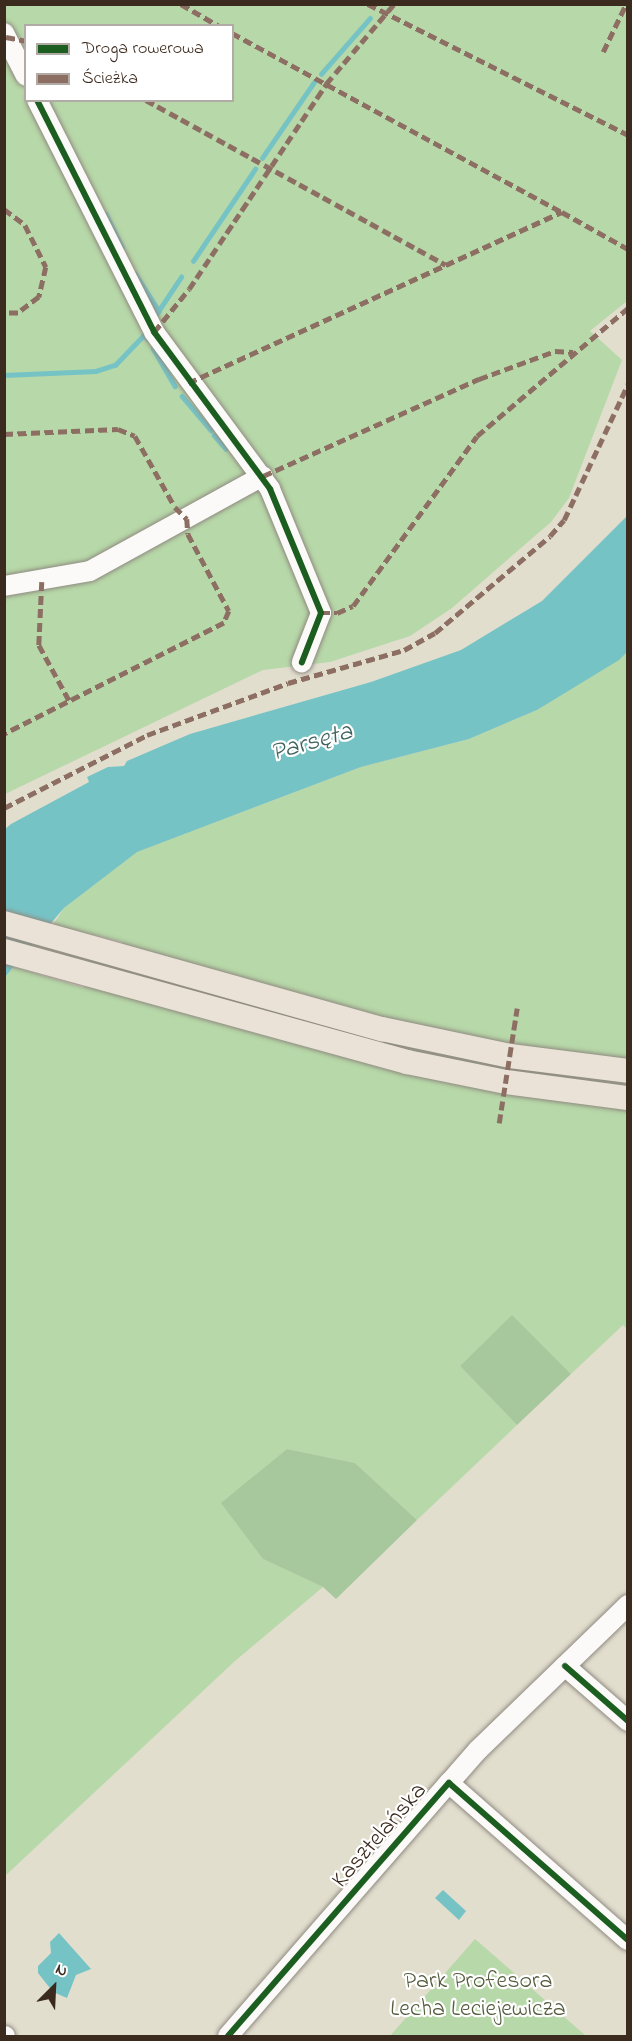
<!DOCTYPE html>
<html>
<head>
<meta charset="utf-8">
<style>
  body { margin:0 }
  #map { position:relative; width:632px; height:2041px; overflow:hidden; background:#e2dece; font-family:"Indie Flower",sans-serif }
  div>[style] { position:absolute }
  .green>* { inset:0; background:#b7d8a8 }
  .forest>* { inset:0; background:#a7c79d }
  .water>* { inset:0; background:#76c3c5 }
  .stream>* { height:4.5px; margin:-2.25px; padding:0 2.25px; transform-origin:2.25px; border-radius:2.25px; background:#76c3c5 }
  .roads { filter:drop-shadow(0 0 2px #8f8a80) drop-shadow(0 0 2px #8f8a80) }
  .minor>* { height:20px; margin:-10px; padding:0 10px; transform-origin:10px; border-radius:10px; background:#fbfaf8 }
  .major>* { height:24px; margin:-12px; padding:0 12px; transform-origin:12px; border-radius:12px; background:#eae2d7 }
  .quiet>* { height:4.5px; margin-top:-2.25px; transform-origin:0; background:repeating-linear-gradient(90deg,#8d6e63 0 9px,transparent 0 13.5px) }
  .cycleway>* { height:6px; margin:-3px; padding:0 3px; transform-origin:3px; border-radius:3px; background:#1b5e20 }
  span { translate:-50% -50%; white-space:nowrap; text-align:center; line-height:1.15; -webkit-text-stroke:4.5px #fff; paint-order:stroke }
  .street-label { font-size:24px; color:#3b2a1e }
  .park-label { font-size:24px; color:#565d3e }
  .water-label { font-size:26px; color:#40625f; font-style:italic }
  .frame { position:absolute; inset:0; border:6px solid #3b2a1e; pointer-events:none }
  .legend { position:absolute; left:24px; top:24px; width:210px; height:78px; box-sizing:border-box; background:#fff; border:2px solid #b1aaa5; margin:0; padding:8px 10px; list-style:none; font-size:18px; color:#3b2a1e }
  .legend li { display:flex; align-items:center; gap:12px; height:30px }
  .legend b { width:30px; border:2px solid #b1aaa5 }
  .north { position:absolute; left:24px; top:1957px; width:60px; height:60px; -webkit-text-stroke:4px #fff; paint-order:stroke; rotate:24deg; font-size:16px; font-weight:700; line-height:24px; text-align:center; color:#3b2a1e }
  .north::after { content:''; display:block; margin:auto; width:21px; height:27px; background:#3b2a1e; clip-path:polygon(50% 0,100% 100%,50% 72%,0 100%) }
</style>
</head>
<body>
<div id="map">
  <div class="green">
    <i style="clip-path:polygon(evenodd,5px 5px,627px 5px,627px 301px,590px 331px,622px 360px,569px 498px,551px 522px,452px 608px,410px 636px,330px 662px,263px 670px,5px 794px,5px 5px,26px 26px,232px 26px,232px 100px,26px 100px,26px 26px)"></i>
    <i style="clip-path:polygon(627px 652px,627px 1063px,410px 1027px,121px 950px,123px 942px,53px 925px,64px 908px,136px 852px,361px 767px,469px 739px,537px 710px)"></i>
    <i style="clip-path:polygon(88px 959px,627px 1079px,627px 1090px,404px 1054px,85px 964px)"></i>
    <i style="clip-path:polygon(14px 967px,84px 988px,86px 982px,627px 1107px,627px 1329px,623px 1325px,571px 1374px,512px 1316px,460px 1366px,517px 1425px,417px 1520px,355px 1463px,287px 1449px,222px 1503px,263px 1559px,323px 1587px,235px 1661px,5px 1876px,5px 977px)"></i>
    <i style="clip-path:polygon(475px 1939px,482px 1945px,586px 2036px,390px 2036px)"></i>
  </div>
  <div class="forest">
    <i style="clip-path:polygon(512px 1315px,571px 1374px,517px 1425px,460px 1366px)"></i>
    <i style="clip-path:polygon(287px 1449px,355px 1463px,417px 1520px,336px 1599px,323px 1587px,263px 1559px,221px 1503px)"></i>
  </div>
  <div class="water">
    <i style="clip-path:polygon(627px 516px,627px 652px,619px 660px,537px 710px,469px 739px,361px 767px,137px 852px,64px 908px,5px 977px,4px 830px,11px 824px,89px 782px,87px 777px,108px 767px,124px 766px,127px 761px,190px 734px,371px 682px,461px 650px,542px 601px)"></i>
    <i style="clip-path:polygon(443px 1890px,466px 1911px,459px 1920px,435px 1898px)"></i>
    <i style="clip-path:polygon(59px 1933px,91px 1969px,76px 1975px,67px 1998px,53px 1992px,38px 1973px,38px 1966px,51px 1953px,50px 1942px)"></i>
  </div>
  <div class="stream">
    <i style="left:321px;top:74px;width:74px;rotate:-48.8deg"></i>
    <i style="left:262px;top:158px;width:92px;rotate:-55.6deg"></i>
    <i style="left:106px;top:214px;width:37px;rotate:64deg"></i>
    <i style="left:193px;top:261px;width:111px;rotate:-56deg"></i>
    <i style="left:135px;top:273px;width:45px;rotate:57.7deg"></i>
    <i style="left:155px;top:316px;width:47px;rotate:-56.3deg"></i>
    <i style="left:153px;top:348px;width:44px;rotate:59.9deg"></i>
    <i style="left:4px;top:375px;width:92px;rotate:-2.5deg"></i>
    <i style="left:96px;top:371px;width:20px;rotate:-18deg"></i>
    <i style="left:115px;top:365px;width:42px;rotate:-46deg"></i>
    <i style="left:144px;top:335px;width:6px;rotate:45deg"></i>
    <i style="left:182px;top:396px;width:45px;rotate:49.5deg"></i>
    <i style="left:214px;top:435px;width:18px;rotate:49deg"></i>
  </div>
  <div class="roads">
    <div class="minor">
      <i style="left:4px;top:33px;width:48px;rotate:62.9deg"></i>
      <i style="left:37px;top:100px;width:260px;rotate:63.2deg"></i>
      <i style="left:154px;top:332px;width:195px;rotate:53.5deg"></i>
      <i style="left:270px;top:489px;width:134px;rotate:67.6deg"></i>
      <i style="left:321px;top:613px;width:53px;rotate:111.2deg"></i>
      <i style="left:4px;top:586px;width:87px;rotate:-9.9deg"></i>
      <i style="left:90px;top:571px;width:197px;rotate:-28.8deg"></i>
      <i style="left:565px;top:1666px;width:84px;rotate:41.1deg"></i>
      <i style="left:449px;top:1783px;width:44px;rotate:-48.7deg"></i>
      <i style="left:478px;top:1750px;width:209px;rotate:-44deg"></i>
      <i style="left:4px;top:2036px;width:1px"></i>
      <i style="left:228px;top:2036px;width:336px;rotate:-48.9deg"></i>
      <i style="left:449px;top:1783px;width:238px;rotate:41.3deg"></i>
    </div>
    <div class="major">
      <i style="left:4px;top:923px;width:393px;rotate:15.7deg"></i>
      <i style="left:382px;top:1029px;width:131px;rotate:11.9deg"></i>
      <i style="left:510px;top:1056px;width:119px;rotate:7.2deg"></i>
      <i style="left:4px;top:951px;width:418px;rotate:15.4deg"></i>
      <i style="left:407px;top:1062px;width:101px;rotate:11.4deg"></i>
      <i style="left:506px;top:1082px;width:123px;rotate:7.5deg"></i>
    </div>
  </div>
  <div class="quiet">
    <i style="left:181px;top:4px;width:44px;rotate:30.1deg"></i>
    <i style="left:368px;top:4px;width:291px;rotate:26.7deg"></i>
    <i style="left:232px;top:33px;width:375px;rotate:28.5deg"></i>
    <i style="left:6px;top:37px;width:20px;rotate:11deg"></i>
    <i style="left:603px;top:52px;width:53px;rotate:-64.4deg"></i>
    <i style="left:146px;top:100px;width:342px;rotate:28.8deg"></i>
    <i style="left:4px;top:209px;width:26px;rotate:37deg"></i>
    <i style="left:25px;top:225px;width:47px;rotate:63.4deg"></i>
    <i style="left:46px;top:267px;width:31px;rotate:103deg"></i>
    <i style="left:39px;top:297px;width:26px;rotate:143deg"></i>
    <i style="left:18px;top:313px;width:14px;rotate:180deg"></i>
    <i style="left:154px;top:332px;width:55px;rotate:-50.9deg"></i>
    <i style="left:189px;top:289px;width:247px;rotate:-56.2deg"></i>
    <i style="left:326px;top:84px;width:105px;rotate:-49.6deg"></i>
    <i style="left:188px;top:383px;width:411px;rotate:-24.6deg"></i>
    <i style="left:562px;top:212px;width:76px;rotate:29.3deg"></i>
    <i style="left:4px;top:434px;width:114px;rotate:-2.5deg"></i>
    <i style="left:118px;top:429px;width:18px;rotate:22deg"></i>
    <i style="left:135px;top:436px;width:81px;rotate:60.6deg"></i>
    <i style="left:175px;top:507px;width:17px;rotate:45deg"></i>
    <i style="left:187px;top:519px;width:15px;rotate:86deg"></i>
    <i style="left:188px;top:534px;width:87px;rotate:62deg"></i>
    <i style="left:229px;top:611px;width:13px;rotate:113deg"></i>
    <i style="left:224px;top:623px;width:246px;rotate:153.2deg"></i>
    <i style="left:263px;top:476px;width:237px;rotate:-24.2deg"></i>
    <i style="left:479px;top:379px;width:81px;rotate:-20.2deg"></i>
    <i style="left:555px;top:351px;width:18px;rotate:3deg"></i>
    <i style="left:42px;top:582px;width:63px;rotate:92.7deg"></i>
    <i style="left:39px;top:645px;width:63px;rotate:61.4deg"></i>
    <i style="left:321px;top:613px;width:16px"></i>
    <i style="left:337px;top:613px;width:17px;rotate:-24deg"></i>
    <i style="left:353px;top:606px;width:210px;rotate:-53.9deg"></i>
    <i style="left:477px;top:436px;width:198px;rotate:-40.3deg"></i>
    <i style="left:4px;top:808px;width:161px;rotate:-27deg"></i>
    <i style="left:147px;top:735px;width:150px;rotate:-20.2deg"></i>
    <i style="left:288px;top:683px;width:121px;rotate:-15.9deg"></i>
    <i style="left:404px;top:650px;width:35px;rotate:-29deg"></i>
    <i style="left:435px;top:633px;width:150px;rotate:-40.1deg"></i>
    <i style="left:550px;top:536px;width:21px;rotate:-49deg"></i>
    <i style="left:564px;top:520px;width:150px;rotate:-64.8deg"></i>
    <i style="left:499px;top:1123px;width:116px;rotate:-81.1deg"></i>
  </div>
  <div class="cycleway">
    <i style="left:37px;top:100px;width:260px;rotate:63.2deg"></i>
    <i style="left:154px;top:332px;width:195px;rotate:53.5deg"></i>
    <i style="left:270px;top:489px;width:134px;rotate:67.6deg"></i>
    <i style="left:321px;top:613px;width:53px;rotate:111.2deg"></i>
    <i style="left:565px;top:1666px;width:84px;rotate:41.1deg"></i>
    <i style="left:228px;top:2036px;width:336px;rotate:-48.9deg"></i>
    <i style="left:449px;top:1783px;width:238px;rotate:41.3deg"></i>
  </div>
  <div class="street-label">
    <span style="left:380px;top:1836px;rotate:-49deg">Kasztelańska</span>
  </div>
  <div class="park-label">
    <span style="left:478px;top:1996px">Park Profesora<br>Lecha Leciejewicza</span>
  </div>
  <div class="water-label">
    <span style="left:312px;top:744px;rotate:-16deg">Parsęta</span>
  </div>
  <div class="frame"></div>
  <ul class="legend">
  <li><b style="height:8px;background:#1b5e20"></b>Droga rowerowa</li>
  <li><b style="height:8px;background:#8d6e63"></b>Ścieżka</li>
  </ul>
  <div class="north">N</div>
</div>
</body>
</html>
